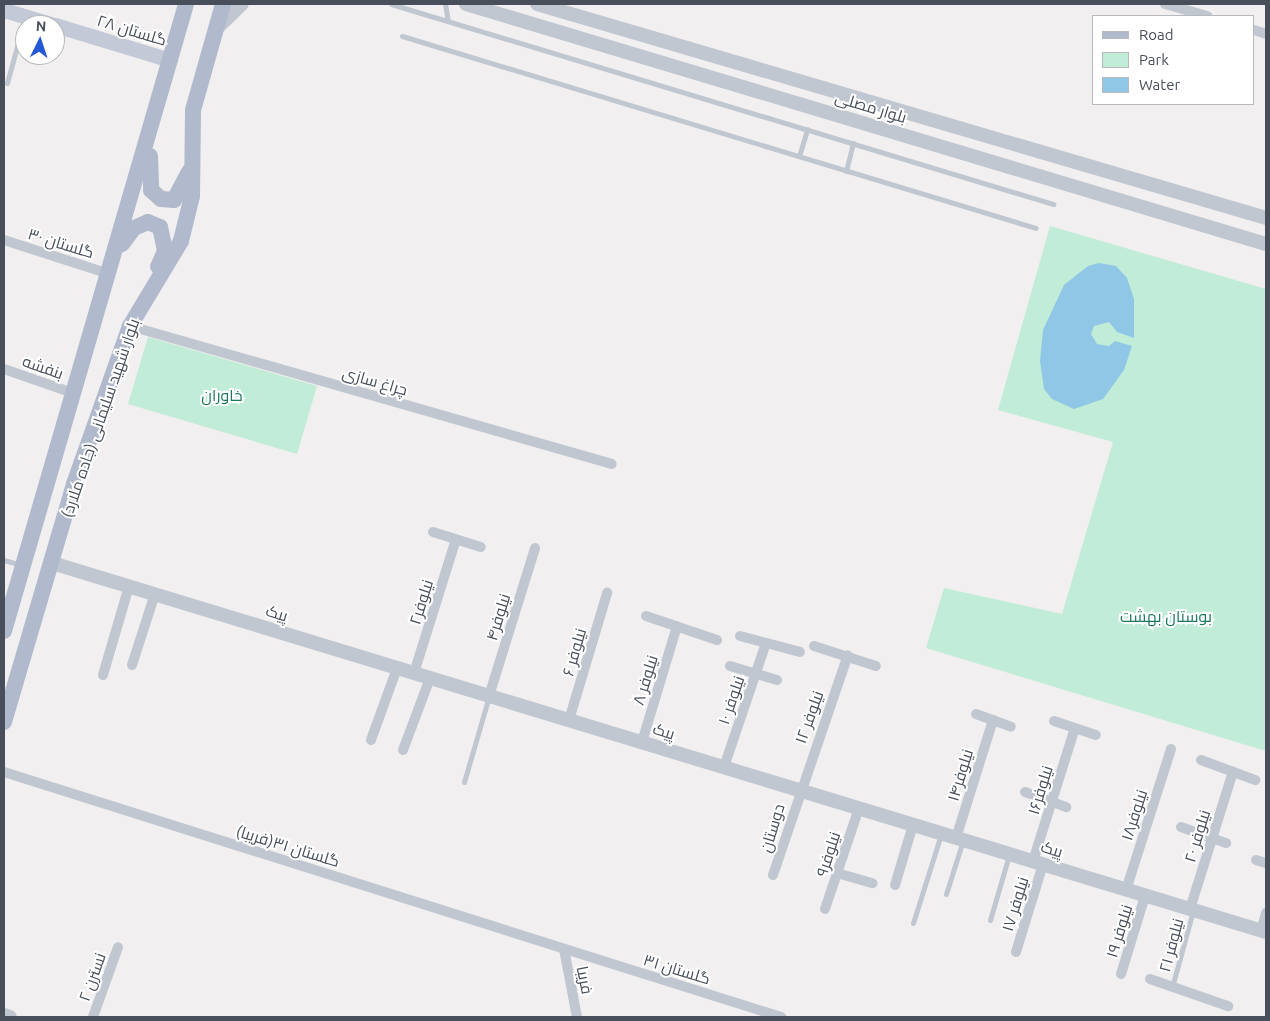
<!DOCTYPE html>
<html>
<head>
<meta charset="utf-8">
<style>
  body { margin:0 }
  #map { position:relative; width:1270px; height:1021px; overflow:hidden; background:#f1efef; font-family:Ubuntu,Cairo,sans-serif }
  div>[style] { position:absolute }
  .green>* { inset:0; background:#c0ecd8 }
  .water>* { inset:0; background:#90c7e6 }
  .service>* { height:5px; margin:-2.5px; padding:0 2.5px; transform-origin:2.5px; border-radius:2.5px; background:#c0c7d0 }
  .minor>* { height:10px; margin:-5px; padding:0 5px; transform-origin:5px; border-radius:5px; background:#c0c7d0 }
  .tertiary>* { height:14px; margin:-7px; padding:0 7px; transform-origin:7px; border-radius:7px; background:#c0c7d0 }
  .secondary>* { height:15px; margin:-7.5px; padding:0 7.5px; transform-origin:7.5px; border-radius:7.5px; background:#c3c9d6 }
  .primary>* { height:16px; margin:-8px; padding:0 8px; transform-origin:8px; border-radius:8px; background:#b0bacc }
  span { translate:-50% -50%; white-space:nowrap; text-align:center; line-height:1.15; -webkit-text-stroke:4px #fff; paint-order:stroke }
  .street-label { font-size:16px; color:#484f5b }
  .park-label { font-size:16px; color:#1d7858 }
  .frame { position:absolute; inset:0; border:5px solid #484f5b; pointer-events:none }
  .legend { position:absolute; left:1092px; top:15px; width:162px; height:90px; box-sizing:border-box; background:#fff; border:1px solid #b6b9bd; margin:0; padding:6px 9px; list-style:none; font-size:15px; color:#484f5b }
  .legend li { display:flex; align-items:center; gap:10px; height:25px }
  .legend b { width:25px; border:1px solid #b6b9bd }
  .north { position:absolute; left:15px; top:15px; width:50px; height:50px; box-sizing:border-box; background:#fff; border:1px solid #b6b9bd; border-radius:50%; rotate:4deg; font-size:14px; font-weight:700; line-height:20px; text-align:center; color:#484f5b }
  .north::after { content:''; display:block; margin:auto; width:18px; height:22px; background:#2558d5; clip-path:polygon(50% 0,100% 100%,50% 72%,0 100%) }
</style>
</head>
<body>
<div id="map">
  <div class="green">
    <i style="clip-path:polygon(1050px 226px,1266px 289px,1266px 751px,926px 648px,944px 588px,1062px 614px,1113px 442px,998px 410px)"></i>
    <i style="clip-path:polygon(148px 337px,317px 386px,297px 454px,128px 404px)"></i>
  </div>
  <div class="water">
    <i style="clip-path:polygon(1099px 263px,1116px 266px,1127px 278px,1134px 299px,1134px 338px,1117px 332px,1109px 322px,1094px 326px,1091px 334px,1097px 344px,1109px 346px,1115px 341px,1132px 346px,1124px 370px,1103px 399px,1074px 409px,1052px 399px,1044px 389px,1040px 361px,1043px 330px,1064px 285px,1088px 266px)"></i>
  </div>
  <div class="service">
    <i style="left:391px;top:4px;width:692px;rotate:16.81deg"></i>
    <i style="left:445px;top:4px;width:17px;rotate:80deg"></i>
    <i style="left:402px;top:36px;width:662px;rotate:16.85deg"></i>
    <i style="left:7px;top:83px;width:68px;rotate:-74.7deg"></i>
    <i style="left:799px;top:156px;width:28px;rotate:-73deg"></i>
    <i style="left:846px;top:171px;width:29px;rotate:-76deg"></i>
    <i style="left:4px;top:560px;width:17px;rotate:17deg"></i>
    <i style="left:464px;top:782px;width:90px;rotate:-73.8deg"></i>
    <i style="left:946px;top:894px;width:57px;rotate:-72.5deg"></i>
    <i style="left:990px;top:920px;width:68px;rotate:-73.7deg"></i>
    <i style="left:913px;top:923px;width:93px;rotate:-72.5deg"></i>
    <i style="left:1172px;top:987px;width:79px;rotate:-74.6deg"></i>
  </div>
  <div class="minor">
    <i style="left:1165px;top:4px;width:44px;rotate:15.9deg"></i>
    <i style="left:1254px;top:30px;width:13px;rotate:18deg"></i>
    <i style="left:4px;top:240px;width:110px;rotate:17.9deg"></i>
    <i style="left:130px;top:326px;width:501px;rotate:15.98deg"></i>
    <i style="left:4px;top:369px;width:73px;rotate:19.2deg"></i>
    <i style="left:433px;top:532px;width:50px;rotate:17.4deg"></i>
    <i style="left:646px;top:616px;width:75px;rotate:18.7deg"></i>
    <i style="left:740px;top:636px;width:62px;rotate:14.9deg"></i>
    <i style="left:814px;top:646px;width:65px;rotate:17.9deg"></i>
    <i style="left:132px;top:665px;width:75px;rotate:-72.1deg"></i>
    <i style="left:730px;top:666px;width:49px;rotate:16.6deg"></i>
    <i style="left:414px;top:673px;width:140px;rotate:-72.6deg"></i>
    <i style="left:103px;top:675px;width:93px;rotate:-73.7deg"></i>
    <i style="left:489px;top:696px;width:155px;rotate:-72.7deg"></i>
    <i style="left:976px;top:714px;width:37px;rotate:20deg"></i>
    <i style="left:569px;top:720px;width:133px;rotate:-73.3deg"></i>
    <i style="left:1054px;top:721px;width:44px;rotate:18.4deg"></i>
    <i style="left:371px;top:740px;width:77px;rotate:-70.1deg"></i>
    <i style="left:642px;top:742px;width:121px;rotate:-73.2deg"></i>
    <i style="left:403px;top:750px;width:77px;rotate:-69.4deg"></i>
    <i style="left:1201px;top:760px;width:58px;rotate:20.3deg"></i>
    <i style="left:724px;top:767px;width:131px;rotate:-71.3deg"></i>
    <i style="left:4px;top:772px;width:815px;rotate:17.5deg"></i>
    <i style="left:1025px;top:792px;width:44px;rotate:20.1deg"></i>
    <i style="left:1181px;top:827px;width:48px;rotate:19.6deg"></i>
    <i style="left:956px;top:838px;width:124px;rotate:-72.6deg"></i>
    <i style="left:1256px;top:860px;width:10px;rotate:17deg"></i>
    <i style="left:1033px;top:861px;width:139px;rotate:-72.5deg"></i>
    <i style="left:837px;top:873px;width:37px;rotate:16deg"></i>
    <i style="left:773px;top:875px;width:232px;rotate:-71.2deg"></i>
    <i style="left:895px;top:885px;width:63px;rotate:-73.3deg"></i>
    <i style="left:1126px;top:890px;width:148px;rotate:-72.3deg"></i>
    <i style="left:825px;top:909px;width:107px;rotate:-71.4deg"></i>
    <i style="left:1190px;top:909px;width:144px;rotate:-72.6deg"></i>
    <i style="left:1261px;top:931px;width:19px;rotate:-74deg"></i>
    <i style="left:564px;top:949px;width:69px;rotate:79.2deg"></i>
    <i style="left:1016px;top:952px;width:92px;rotate:-72.9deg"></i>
    <i style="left:1121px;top:974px;width:82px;rotate:-72.9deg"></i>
    <i style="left:1150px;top:979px;width:83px;rotate:19.1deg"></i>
    <i style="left:93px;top:1017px;width:74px;rotate:-70.3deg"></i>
  </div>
  <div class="tertiary">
    <i style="left:466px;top:4px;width:835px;rotate:16.7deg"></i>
    <i style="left:537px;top:4px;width:760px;rotate:16.36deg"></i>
    <i style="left:215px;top:30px;width:37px;rotate:-44deg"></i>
    <i style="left:52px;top:563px;width:1269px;rotate:16.91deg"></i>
    <i style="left:4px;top:1015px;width:6px;rotate:18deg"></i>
  </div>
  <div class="secondary">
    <i style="left:4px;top:10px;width:52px;rotate:16.7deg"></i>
    <i style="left:55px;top:25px;width:120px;rotate:16.9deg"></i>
  </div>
  <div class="primary">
    <i style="left:150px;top:156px;width:34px;rotate:88deg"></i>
    <i style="left:151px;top:190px;width:13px;rotate:42deg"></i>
    <i style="left:161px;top:199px;width:13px;rotate:4deg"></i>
    <i style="left:174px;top:200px;width:32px;rotate:-62deg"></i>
    <i style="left:122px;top:244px;width:20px;rotate:-53deg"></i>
    <i style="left:134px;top:228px;width:15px;rotate:-23deg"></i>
    <i style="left:148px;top:222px;width:13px;rotate:23deg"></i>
    <i style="left:160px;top:227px;width:25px;rotate:78deg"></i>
    <i style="left:165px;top:251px;width:17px;rotate:114deg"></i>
    <i style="left:4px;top:631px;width:653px;rotate:-73.81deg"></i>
    <i style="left:4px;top:722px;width:248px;rotate:-73.6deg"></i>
    <i style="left:74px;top:484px;width:168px;rotate:-70.5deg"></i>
    <i style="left:130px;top:326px;width:99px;rotate:-59deg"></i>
    <i style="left:181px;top:241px;width:46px;rotate:-76.3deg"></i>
    <i style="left:192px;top:196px;width:86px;rotate:-89.3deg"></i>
    <i style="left:193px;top:110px;width:110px;rotate:-74.2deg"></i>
  </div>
  <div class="street-label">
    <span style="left:132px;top:30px;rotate:17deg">گلستان ۲۸</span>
    <span style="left:871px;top:107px;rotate:17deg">بلوار مصلی</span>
    <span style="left:61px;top:243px;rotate:17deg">گلستان ۳۰</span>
    <span style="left:43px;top:367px;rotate:19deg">بنفشه</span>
    <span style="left:375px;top:381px;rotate:16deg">چراغ سازی</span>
    <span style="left:100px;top:418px;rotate:-71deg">بلوار شهید سلیمانی (جاده ملارد)</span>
    <span style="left:421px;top:602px;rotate:-73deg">نیلوفر۲</span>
    <span style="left:277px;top:613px;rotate:17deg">پیک</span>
    <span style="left:498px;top:617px;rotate:-73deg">نیلوفر۴</span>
    <span style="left:574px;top:652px;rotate:-74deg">نیلوفر ۶</span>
    <span style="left:645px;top:680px;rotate:-73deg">نیلوفر ۸</span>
    <span style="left:731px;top:700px;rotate:-71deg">نیلوفر ۱۰</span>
    <span style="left:809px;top:717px;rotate:-70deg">نیلوفر ۱۲</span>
    <span style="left:664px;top:731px;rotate:17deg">پیک</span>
    <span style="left:960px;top:775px;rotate:-73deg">نیلوفر۱۴</span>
    <span style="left:1040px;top:790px;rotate:-73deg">نیلوفر۱۶</span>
    <span style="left:1134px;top:815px;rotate:-72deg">نیلوفر۱۸</span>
    <span style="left:772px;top:828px;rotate:-73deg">دوستان</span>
    <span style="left:1197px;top:836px;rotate:-73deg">نیلوفر ۲۰</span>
    <span style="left:288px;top:846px;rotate:17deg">گلستان ۳۱(فریبا)</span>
    <span style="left:1052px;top:849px;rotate:17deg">پیک</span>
    <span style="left:828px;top:854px;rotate:-72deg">نیلوفر۹</span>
    <span style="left:1015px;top:904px;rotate:-73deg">نیلوفر ۱۷</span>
    <span style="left:1119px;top:931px;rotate:-73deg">نیلوفر ۱۹</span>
    <span style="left:1171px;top:945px;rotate:-75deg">نیلوفر ۲۱</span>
    <span style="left:677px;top:969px;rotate:17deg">گلستان ۳۱</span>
    <span style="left:92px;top:977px;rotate:-70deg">نسترن ۲</span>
    <span style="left:585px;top:980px;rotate:79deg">فریبا</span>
  </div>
  <div class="park-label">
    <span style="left:222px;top:395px">خاوران</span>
    <span style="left:1166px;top:616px">بوستان بهشت</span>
  </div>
  <div class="frame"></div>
  <ul class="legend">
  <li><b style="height:6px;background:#b0bacc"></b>Road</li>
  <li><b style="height:14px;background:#c0ecd8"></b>Park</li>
  <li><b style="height:14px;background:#90c7e6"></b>Water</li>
  </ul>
  <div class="north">N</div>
</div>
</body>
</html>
